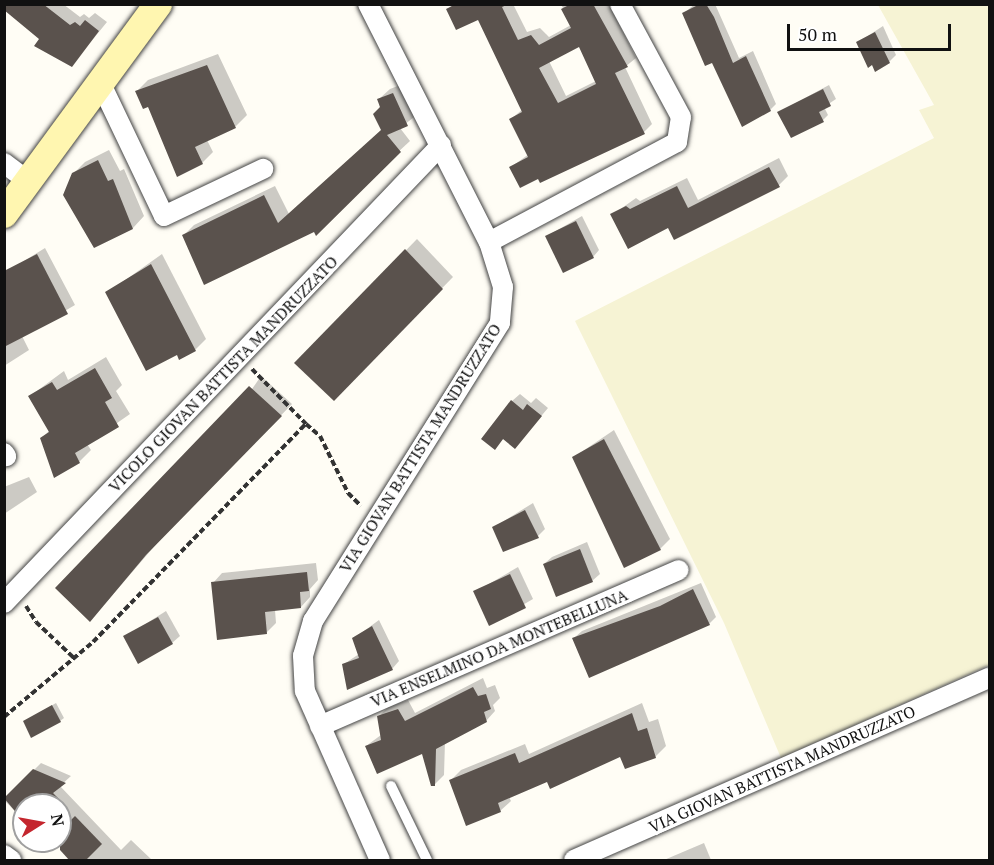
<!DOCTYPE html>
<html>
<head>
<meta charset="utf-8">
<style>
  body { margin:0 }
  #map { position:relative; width:994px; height:865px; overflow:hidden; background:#fffdf5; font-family:"PT Serif",serif }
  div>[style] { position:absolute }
  .farmland>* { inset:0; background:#f6f3d4 }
  .shadow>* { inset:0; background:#0003 }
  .building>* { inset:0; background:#5a524d }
  .path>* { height:4px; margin-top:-2px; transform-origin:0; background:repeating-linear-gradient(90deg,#333 0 6px,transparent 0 9px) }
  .roads { filter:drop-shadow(0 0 2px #444) drop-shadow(0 0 2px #444) }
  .lane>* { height:10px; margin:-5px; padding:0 5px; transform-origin:5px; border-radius:5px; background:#fff }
  .street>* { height:20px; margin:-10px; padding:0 10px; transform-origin:10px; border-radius:10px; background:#fff }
  .secondary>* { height:28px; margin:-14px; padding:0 14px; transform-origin:14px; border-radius:14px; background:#fff6b0 }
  span { translate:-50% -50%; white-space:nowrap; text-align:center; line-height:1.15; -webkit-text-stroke:6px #fff; paint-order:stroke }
  .street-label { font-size:16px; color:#111 }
  .frame { position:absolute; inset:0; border:6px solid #111; pointer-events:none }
  .north { position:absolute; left:12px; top:793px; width:60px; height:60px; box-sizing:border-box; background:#fff; border:2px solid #a0a0a0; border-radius:50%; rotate:79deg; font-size:16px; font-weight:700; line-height:24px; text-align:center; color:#111 }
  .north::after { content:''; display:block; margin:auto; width:21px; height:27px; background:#c4262e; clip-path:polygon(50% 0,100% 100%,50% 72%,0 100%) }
  .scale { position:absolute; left:787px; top:24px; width:164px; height:27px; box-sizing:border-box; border:3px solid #111; border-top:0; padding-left:8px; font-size:18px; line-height:21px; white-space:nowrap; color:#111; -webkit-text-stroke:4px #fff; paint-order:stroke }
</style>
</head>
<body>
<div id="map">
  <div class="farmland">
    <i style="clip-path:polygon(878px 5px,989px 5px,989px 665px,781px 758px,724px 623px,575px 321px,934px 138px,919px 110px,934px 105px)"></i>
  </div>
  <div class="shadow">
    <i style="clip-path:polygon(4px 4px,63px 4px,80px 17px,84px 14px,89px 18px,95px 13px,107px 22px,72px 65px,36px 46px,41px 38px)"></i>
    <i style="clip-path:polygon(evenodd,453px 4px,513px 4px,527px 32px,540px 28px,549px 37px,571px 25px,561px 4px,609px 4px,636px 58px,625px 67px,652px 124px,644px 132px,511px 167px,529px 154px,511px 119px,523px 109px,478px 18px,448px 10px,453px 4px,580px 45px,596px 81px,566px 96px,549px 61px,580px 45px)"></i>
    <i style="clip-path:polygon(695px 4px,715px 4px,739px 58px,753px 51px,776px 104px,770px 110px,712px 61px,684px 13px)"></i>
    <i style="clip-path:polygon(883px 26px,896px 55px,889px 62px,857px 43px)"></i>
    <i style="clip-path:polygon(218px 54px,247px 115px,236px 126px,207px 140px,213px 152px,202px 163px,137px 91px,148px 80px)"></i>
    <i style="clip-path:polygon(403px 84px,418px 114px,400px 128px,410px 141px,314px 230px,184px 235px,194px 225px,275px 186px,289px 214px,382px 130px,379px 99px,390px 89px)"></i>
    <i style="clip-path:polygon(829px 85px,836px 99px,824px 107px,828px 115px,823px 120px,779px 112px)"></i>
    <i style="clip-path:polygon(109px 150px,120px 171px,124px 169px,144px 216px,133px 228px,94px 246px,73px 174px,85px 162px)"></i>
    <i style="clip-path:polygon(779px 158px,788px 176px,779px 185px,668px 226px,612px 215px,636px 198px,640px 201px,687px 178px,698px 200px)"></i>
    <i style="clip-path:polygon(582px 216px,599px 250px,593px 257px,547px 236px)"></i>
    <i style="clip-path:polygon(417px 239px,453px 277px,334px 399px,296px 363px)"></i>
    <i style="clip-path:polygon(45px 248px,75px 305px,22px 336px,29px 350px,4px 366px,4px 289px,11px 269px)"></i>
    <i style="clip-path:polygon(162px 254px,206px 339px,195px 350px,107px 293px)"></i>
    <i style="clip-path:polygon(106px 357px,122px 385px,116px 391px,130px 414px,87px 444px,91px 450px,79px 462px,55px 476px,42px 438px,50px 430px,30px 396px,64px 371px,68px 380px)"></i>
    <i style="clip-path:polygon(261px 376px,292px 404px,158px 542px,104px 605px)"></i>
    <i style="clip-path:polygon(520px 394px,531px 403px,536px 398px,548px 408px,522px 439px,504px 438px,495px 448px,512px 401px)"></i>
    <i style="clip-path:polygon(614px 430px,670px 539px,660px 549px,574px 457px)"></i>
    <i style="clip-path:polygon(29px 477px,37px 492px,4px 514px,4px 487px)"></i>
    <i style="clip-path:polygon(533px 503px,545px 529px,538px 536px,494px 527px)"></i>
    <i style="clip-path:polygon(587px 542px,600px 574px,592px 581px,544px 564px,552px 557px)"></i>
    <i style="clip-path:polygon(316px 563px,318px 580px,310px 589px,310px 597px,301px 607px,275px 610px,276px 623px,266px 633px,213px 583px,222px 573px)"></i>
    <i style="clip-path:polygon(518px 567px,533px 599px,490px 624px,475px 592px)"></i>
    <i style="clip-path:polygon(701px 583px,716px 617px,709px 624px,574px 638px,582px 631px)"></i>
    <i style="clip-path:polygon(166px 611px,180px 636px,172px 643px,125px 637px)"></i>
    <i style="clip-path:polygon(379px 620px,399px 661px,392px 669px,344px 664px,359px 654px,353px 639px)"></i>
    <i style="clip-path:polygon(483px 678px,487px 688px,495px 685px,500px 698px,493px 705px,495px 711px,486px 721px,445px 742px,444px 775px,434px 785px,423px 752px,366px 746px,381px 735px,378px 717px,388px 707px,408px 700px,415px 713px)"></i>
    <i style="clip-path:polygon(56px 703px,64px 718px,60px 721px,25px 721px)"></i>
    <i style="clip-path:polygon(642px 703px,649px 722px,658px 719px,666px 746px,655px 757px,621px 755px,548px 780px,509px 797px,511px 801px,500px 811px,450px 781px,461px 770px,525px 744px,529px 754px)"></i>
    <i style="clip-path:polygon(41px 763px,71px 776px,60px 786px,121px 850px,131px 840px,152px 860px,75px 860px,55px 841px,60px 841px,60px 805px,24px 805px,24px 820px,4px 800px)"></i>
    <i style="clip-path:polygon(704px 843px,711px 860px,664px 860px)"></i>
  </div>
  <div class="building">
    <i style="clip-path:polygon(4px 4px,43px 4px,70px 25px,75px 22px,80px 26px,85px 20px,99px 31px,72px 67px,34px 46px,39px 39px,4px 10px)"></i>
    <i style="clip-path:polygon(evenodd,456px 4px,509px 4px,502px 7px,518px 40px,531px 35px,539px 45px,571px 28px,561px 9px,571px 4px,593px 4px,628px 67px,615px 73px,645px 134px,540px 183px,538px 179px,520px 188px,509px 167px,528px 157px,509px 119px,522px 112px,478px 20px,456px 30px,446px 9px,456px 4px,579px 47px,596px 84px,558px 103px,539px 68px,579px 47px)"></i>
    <i style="clip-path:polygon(700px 4px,706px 4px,714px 17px,733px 63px,746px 56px,771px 111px,742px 127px,712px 63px,705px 66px,682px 13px)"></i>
    <i style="clip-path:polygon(875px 32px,890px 63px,875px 72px,872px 65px,868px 68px,856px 42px)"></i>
    <i style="clip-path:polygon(207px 65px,236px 128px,195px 147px,203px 164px,177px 177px,148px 107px,143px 109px,135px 91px)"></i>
    <i style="clip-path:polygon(823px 89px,831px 106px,819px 112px,824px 122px,791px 138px,777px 112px)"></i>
    <i style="clip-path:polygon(393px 93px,408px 126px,387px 135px,401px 152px,316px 236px,314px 232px,204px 285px,182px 235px,264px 195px,278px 223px,381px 130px,373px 114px,380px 107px,377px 99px)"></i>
    <i style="clip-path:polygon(98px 160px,108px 181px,113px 179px,133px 229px,94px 248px,63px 195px,72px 173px)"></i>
    <i style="clip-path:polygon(769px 167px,780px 187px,674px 240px,668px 228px,628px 249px,610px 214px,626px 206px,630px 209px,677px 186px,688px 208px)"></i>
    <i style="clip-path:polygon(576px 221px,594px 258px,563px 273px,545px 236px)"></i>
    <i style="clip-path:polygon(405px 249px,443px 289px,334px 401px,294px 363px)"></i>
    <i style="clip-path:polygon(37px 254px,68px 314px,4px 347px,4px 271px)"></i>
    <i style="clip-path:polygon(151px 264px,196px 351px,179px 360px,177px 355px,146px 371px,105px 292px)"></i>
    <i style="clip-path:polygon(95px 368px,112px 398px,105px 402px,119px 427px,75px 453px,80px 463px,54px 478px,40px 438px,49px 432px,28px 396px,52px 382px,57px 390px)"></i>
    <i style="clip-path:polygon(249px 386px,282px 416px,146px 555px,90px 622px,55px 588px)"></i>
    <i style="clip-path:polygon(511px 400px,523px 410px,527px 404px,542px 416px,515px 449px,503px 439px,495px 450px,481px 439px)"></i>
    <i style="clip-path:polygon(604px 439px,661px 550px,624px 568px,572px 457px)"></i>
    <i style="clip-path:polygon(525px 510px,539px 538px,503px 552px,492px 527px)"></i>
    <i style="clip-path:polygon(580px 549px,593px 582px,556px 597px,543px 564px)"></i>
    <i style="clip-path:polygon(307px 572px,309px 591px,300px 592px,301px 608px,265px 612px,267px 634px,217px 640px,211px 582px)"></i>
    <i style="clip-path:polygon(510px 574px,526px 608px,489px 626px,473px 591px)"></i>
    <i style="clip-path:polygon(693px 589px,710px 625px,589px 678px,572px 638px,660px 606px)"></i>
    <i style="clip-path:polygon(158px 617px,173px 644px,138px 664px,123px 636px)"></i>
    <i style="clip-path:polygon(372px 626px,393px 670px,347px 690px,342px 664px,359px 658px,352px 638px)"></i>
    <i style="clip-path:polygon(473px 687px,478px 696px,486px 694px,491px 709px,484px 712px,487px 722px,436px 749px,435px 786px,431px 786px,422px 754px,377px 774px,365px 746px,381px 740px,377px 716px,398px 709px,405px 721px)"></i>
    <i style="clip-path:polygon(52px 705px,61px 722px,31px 738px,23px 721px)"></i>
    <i style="clip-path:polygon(632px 713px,638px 731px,647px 728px,656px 758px,625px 769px,620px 757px,550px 789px,547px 782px,498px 803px,501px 812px,466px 826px,449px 780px,515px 753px,519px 763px)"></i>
    <i style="clip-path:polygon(33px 769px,66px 783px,53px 793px,65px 805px,24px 805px,24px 822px,4px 798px)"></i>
    <i style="clip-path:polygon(75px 816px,102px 844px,85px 861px,70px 861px,60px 850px,60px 831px)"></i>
  </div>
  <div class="path">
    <i style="left:252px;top:369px;width:77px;rotate:45.5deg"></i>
    <i style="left:26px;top:606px;width:19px;rotate:58deg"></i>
    <i style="left:36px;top:622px;width:54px;rotate:43.5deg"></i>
    <i style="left:4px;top:717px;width:116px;rotate:-40.1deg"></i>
    <i style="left:93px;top:642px;width:305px;rotate:-45.7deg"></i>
    <i style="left:306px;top:424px;width:18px;rotate:41deg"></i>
    <i style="left:320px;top:436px;width:64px;rotate:63.8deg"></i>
    <i style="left:348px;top:493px;width:18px;rotate:45deg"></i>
  </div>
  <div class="roads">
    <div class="lane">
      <i style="left:391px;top:786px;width:82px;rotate:64.1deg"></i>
    </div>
    <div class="street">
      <i style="left:368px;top:4px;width:267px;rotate:63.1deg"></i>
      <i style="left:489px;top:242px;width:47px;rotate:72.7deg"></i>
      <i style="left:503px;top:287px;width:36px;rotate:95deg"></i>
      <i style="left:500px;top:323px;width:352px;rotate:122.1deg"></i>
      <i style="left:313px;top:621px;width:36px;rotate:106deg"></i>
      <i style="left:303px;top:656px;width:35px;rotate:87deg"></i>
      <i style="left:305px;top:691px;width:185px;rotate:66.1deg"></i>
      <i style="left:101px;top:84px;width:146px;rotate:64.5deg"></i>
      <i style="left:164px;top:216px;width:110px;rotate:-25.4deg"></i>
      <i style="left:4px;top:163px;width:31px;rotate:37deg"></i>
      <i style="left:489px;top:242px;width:213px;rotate:-28deg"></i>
      <i style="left:677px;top:142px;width:25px;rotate:-81deg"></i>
      <i style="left:681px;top:117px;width:128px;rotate:-118.4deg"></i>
      <i style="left:4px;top:453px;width:4px;rotate:56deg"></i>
      <i style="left:4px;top:603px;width:633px;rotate:-46.34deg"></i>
      <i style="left:320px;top:726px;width:391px;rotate:-23.5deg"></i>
      <i style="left:4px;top:855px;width:9px;rotate:36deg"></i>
      <i style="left:574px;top:860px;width:454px;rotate:-23.7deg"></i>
    </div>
    <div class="secondary">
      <i style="left:4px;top:214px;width:260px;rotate:-53.7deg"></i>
    </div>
  </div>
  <div class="street-label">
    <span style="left:223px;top:374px;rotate:-46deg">VICOLO GIOVAN BATTISTA MANDRUZZATO</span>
    <span style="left:420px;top:448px;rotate:-58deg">VIA GIOVAN BATTISTA MANDRUZZATO</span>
    <span style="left:499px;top:648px;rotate:-23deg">VIA ENSELMINO DA MONTEBELLUNA</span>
    <span style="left:782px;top:769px;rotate:-24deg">VIA GIOVAN BATTISTA MANDRUZZATO</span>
  </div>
  <div class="frame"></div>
  <div class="north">N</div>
  <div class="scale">50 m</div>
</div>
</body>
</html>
